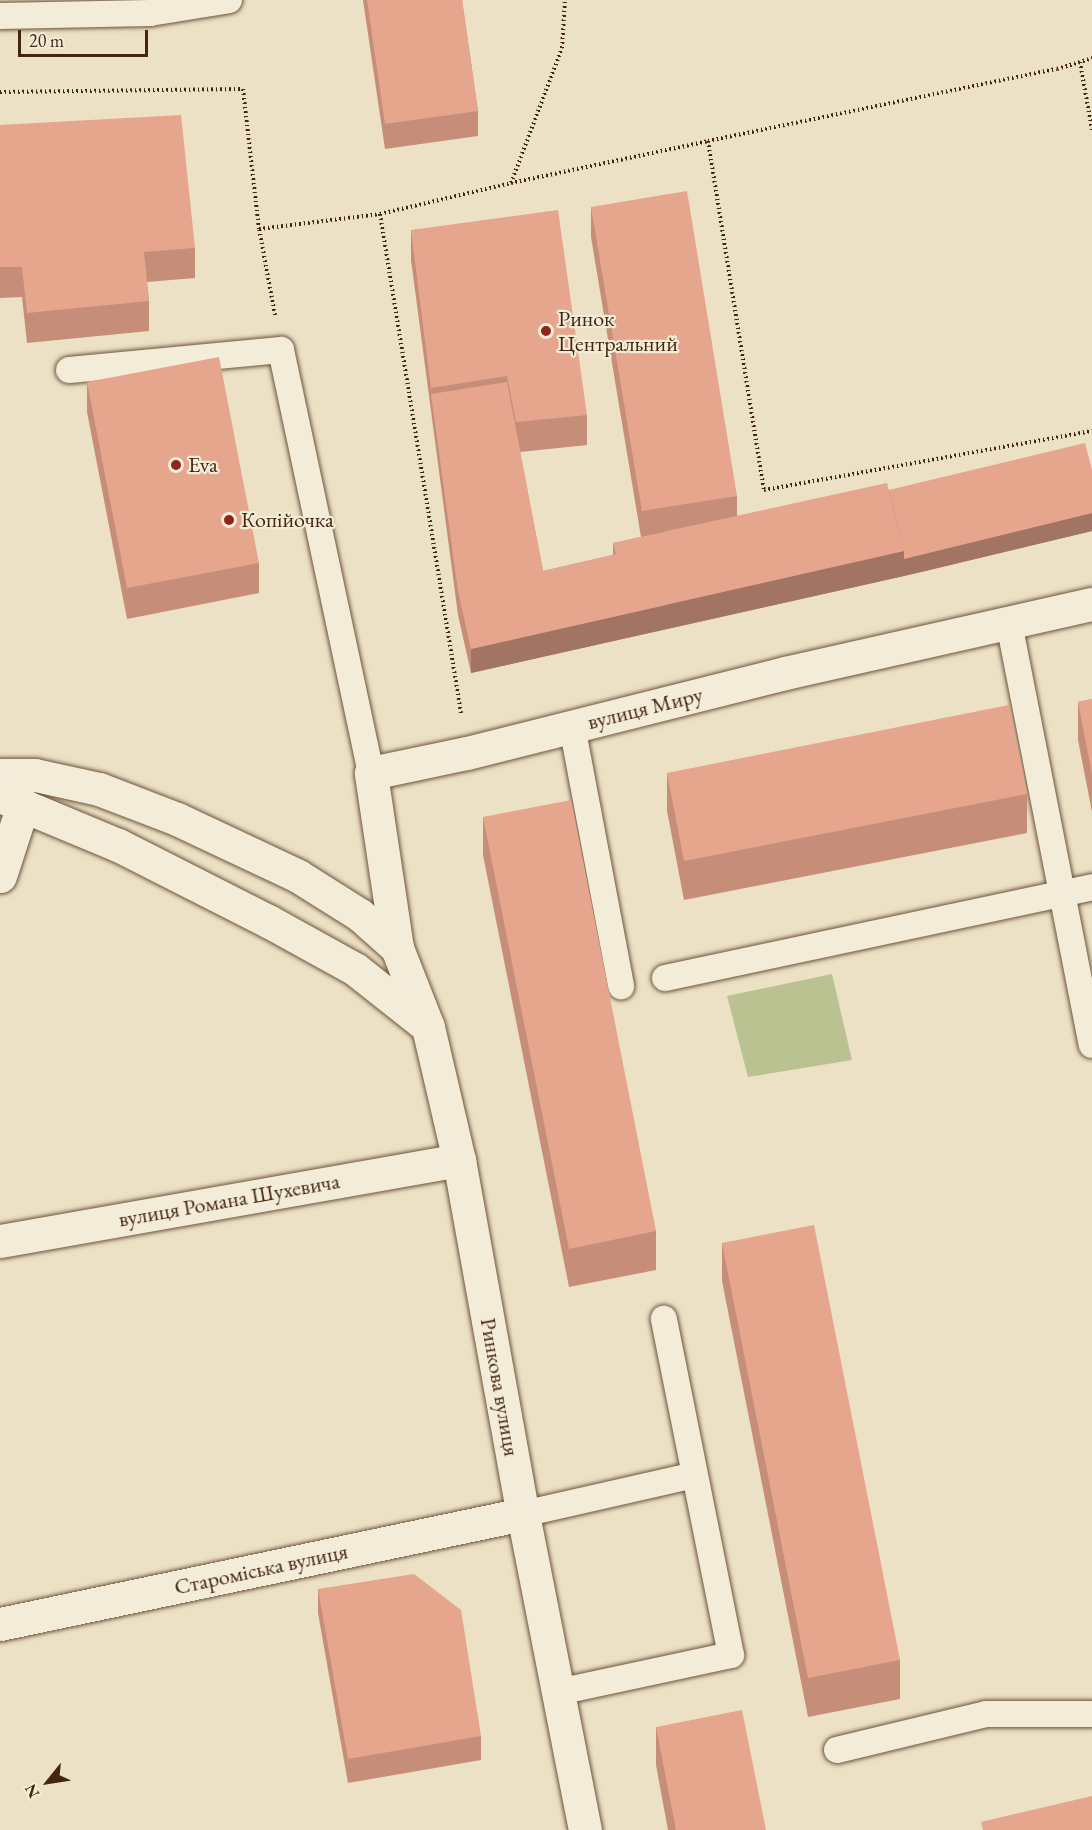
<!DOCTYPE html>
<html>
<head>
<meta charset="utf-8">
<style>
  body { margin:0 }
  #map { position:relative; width:1092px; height:1830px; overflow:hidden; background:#ece1c4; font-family:"EB Garamond",serif }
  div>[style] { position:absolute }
  .green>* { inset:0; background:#bac292 }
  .path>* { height:4px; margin-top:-2px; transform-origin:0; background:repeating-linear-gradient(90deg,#44250e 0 1.5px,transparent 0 4.5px) }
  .roads { filter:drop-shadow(0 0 2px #6e543c) drop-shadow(0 0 2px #6e543c) }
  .lane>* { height:26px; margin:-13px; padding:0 13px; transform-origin:13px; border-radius:13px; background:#f3ecd9 }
  .street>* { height:33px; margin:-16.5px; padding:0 16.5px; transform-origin:16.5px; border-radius:16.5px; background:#f3ecd9 }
  .secondary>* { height:33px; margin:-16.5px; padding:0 16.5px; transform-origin:16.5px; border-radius:16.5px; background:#f3ecd9 }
  .wall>* { inset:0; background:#c68e79 }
  .shaded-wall>* { inset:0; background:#a17463 }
  .building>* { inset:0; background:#e6a58d }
  .dots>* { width:16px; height:16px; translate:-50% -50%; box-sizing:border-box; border:3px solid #f3ecd9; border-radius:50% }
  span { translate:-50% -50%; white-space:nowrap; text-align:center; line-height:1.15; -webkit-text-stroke:4.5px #f3ecd9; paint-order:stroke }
  .poi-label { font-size:22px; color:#44250e }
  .left { translate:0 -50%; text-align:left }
  .street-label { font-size:22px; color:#44250e }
  .north { position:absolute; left:18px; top:1752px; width:60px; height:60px; -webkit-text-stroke:4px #f3ecd9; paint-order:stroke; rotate:240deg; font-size:16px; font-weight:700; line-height:24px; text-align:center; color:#44250e }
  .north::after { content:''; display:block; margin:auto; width:21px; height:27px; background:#44250e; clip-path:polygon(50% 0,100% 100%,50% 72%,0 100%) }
  .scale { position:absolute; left:18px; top:30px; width:130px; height:27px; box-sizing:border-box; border:3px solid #44250e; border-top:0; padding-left:8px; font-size:18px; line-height:21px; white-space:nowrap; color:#44250e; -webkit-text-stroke:4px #f3ecd9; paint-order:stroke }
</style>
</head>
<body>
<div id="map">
  <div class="green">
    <i style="clip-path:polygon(832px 974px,852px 1060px,748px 1077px,727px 996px)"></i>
  </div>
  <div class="path">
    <i style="left:1080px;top:62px;width:69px;rotate:80deg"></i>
    <i style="left:0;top:92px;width:243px;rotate:-0.7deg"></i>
    <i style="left:243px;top:89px;width:141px;rotate:83.5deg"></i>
    <i style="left:708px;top:141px;width:356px;rotate:-11.7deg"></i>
    <i style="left:1057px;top:69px;width:37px;rotate:-17deg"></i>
    <i style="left:511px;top:183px;width:201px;rotate:-12deg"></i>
    <i style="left:708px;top:141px;width:353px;rotate:80.9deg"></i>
    <i style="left:764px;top:490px;width:333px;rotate:-10.2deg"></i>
    <i style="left:275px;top:315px;width:87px;rotate:-100.5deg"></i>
    <i style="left:259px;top:229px;width:122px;rotate:-7.1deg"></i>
    <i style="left:461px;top:713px;width:506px;rotate:-99.22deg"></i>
    <i style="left:380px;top:214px;width:135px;rotate:-13.3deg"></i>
    <i style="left:511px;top:183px;width:144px;rotate:-69.3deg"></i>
    <i style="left:562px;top:48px;width:48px;rotate:-86.4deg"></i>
  </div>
  <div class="roads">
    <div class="lane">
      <i style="left:0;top:16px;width:150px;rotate:-1.1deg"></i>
      <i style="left:150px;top:13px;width:80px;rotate:-9.3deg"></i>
      <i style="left:69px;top:370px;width:213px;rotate:-5.4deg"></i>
      <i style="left:281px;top:350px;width:432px;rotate:78deg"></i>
      <i style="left:1009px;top:623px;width:430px;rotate:78.9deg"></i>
      <i style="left:572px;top:726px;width:265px;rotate:79.3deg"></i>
      <i style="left:665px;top:978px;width:437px;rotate:-12deg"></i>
      <i style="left:523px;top:1514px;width:175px;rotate:-12.8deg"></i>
      <i style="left:558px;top:1692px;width:177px;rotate:-12.1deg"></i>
      <i style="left:731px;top:1655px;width:343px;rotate:-101.3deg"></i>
      <i style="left:837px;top:1750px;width:153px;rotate:-13.6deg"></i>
      <i style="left:986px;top:1714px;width:106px"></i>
    </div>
    <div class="street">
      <i style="left:0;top:876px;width:75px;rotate:-72.1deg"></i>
      <i style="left:397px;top:948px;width:177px;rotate:-98.5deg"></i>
      <i style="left:371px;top:773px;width:98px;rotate:-11.8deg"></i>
      <i style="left:467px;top:753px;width:328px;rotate:-14.1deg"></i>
      <i style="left:785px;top:673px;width:315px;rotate:-12.7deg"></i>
      <i style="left:0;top:1241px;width:466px;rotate:-10deg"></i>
      <i style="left:0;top:1624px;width:534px;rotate:-11.88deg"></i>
    </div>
    <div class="secondary">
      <i style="left:0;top:775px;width:35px"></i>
      <i style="left:35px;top:775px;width:66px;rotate:12.3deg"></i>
      <i style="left:99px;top:789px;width:84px;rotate:21deg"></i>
      <i style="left:177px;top:819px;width:134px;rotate:25.2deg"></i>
      <i style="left:298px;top:876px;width:73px;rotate:32.2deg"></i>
      <i style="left:360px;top:915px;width:50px;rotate:41.7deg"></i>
      <i style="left:397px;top:948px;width:85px;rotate:68.6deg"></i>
      <i style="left:428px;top:1027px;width:137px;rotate:76.9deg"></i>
      <i style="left:459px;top:1160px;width:360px;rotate:79.8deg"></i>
      <i style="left:523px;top:1514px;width:322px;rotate:78.9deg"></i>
      <i style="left:0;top:796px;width:128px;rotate:22.6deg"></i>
      <i style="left:118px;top:845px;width:168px;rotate:26.9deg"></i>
      <i style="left:268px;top:921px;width:99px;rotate:28.9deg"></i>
      <i style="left:355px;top:969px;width:92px;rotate:38.4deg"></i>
    </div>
  </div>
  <div class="wall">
    <i style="clip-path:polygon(363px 0,462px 0,478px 111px,478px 136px,385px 149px)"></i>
    <i style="clip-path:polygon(0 125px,195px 248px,195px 278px,147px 282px,149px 301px,149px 331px,27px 343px,22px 297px,0 298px)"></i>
    <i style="clip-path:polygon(591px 207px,737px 496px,737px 516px,889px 490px,1092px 470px,1092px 531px,904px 576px,471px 673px,458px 615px,411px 260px,411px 230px,587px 415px,587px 445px,520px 452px,543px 571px,613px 555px,613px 543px,641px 537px,591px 237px)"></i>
    <i style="clip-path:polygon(87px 382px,259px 563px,259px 593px,127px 619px,87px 412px)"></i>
    <i style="clip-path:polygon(1092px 699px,1092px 812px,1078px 740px,1078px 702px)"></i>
    <i style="clip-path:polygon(667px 773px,1027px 794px,1027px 833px,684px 900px,667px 811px)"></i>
    <i style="clip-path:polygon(483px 817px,656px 1231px,656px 1270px,569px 1287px,483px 855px)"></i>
    <i style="clip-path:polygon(722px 1243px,900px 1660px,900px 1699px,808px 1717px,722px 1281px)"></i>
    <i style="clip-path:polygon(318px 1589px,481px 1736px,481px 1760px,348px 1783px,318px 1613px)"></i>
    <i style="clip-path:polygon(656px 1727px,766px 1830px,668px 1830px,656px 1765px)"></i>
  </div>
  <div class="shaded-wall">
    <i style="clip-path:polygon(1092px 513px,1092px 531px,904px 576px,904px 559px)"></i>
    <i style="clip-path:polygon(904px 551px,904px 576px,471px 673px,471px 649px)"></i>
  </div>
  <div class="building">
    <i style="clip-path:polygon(367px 0,462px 0,478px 111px,385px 124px)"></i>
    <i style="clip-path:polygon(181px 115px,195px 248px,144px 252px,149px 301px,27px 313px,22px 267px,0 267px,0 125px)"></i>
    <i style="clip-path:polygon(687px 191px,737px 496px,642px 511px,591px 207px)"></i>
    <i style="clip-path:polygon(558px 210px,587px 415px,516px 422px,507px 376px,431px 388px,411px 230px)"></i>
    <i style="clip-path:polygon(219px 357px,259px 563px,127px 588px,87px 382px)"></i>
    <i style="clip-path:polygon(507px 382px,543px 571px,616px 554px,613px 543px,887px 483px,904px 551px,471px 649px,458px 591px,431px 394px)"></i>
    <i style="clip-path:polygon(1085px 443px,1092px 470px,1092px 513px,904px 559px,904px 551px,889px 490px)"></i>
    <i style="clip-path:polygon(1092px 699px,1092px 774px,1078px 702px)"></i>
    <i style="clip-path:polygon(1009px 705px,1027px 794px,684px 861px,667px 773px)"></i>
    <i style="clip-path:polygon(571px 800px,656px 1231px,569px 1249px,483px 817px)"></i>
    <i style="clip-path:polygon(814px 1225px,900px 1660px,808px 1678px,722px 1243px)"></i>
    <i style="clip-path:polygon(414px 1574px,461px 1610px,481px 1736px,348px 1759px,318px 1589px)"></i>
    <i style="clip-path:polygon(742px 1710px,766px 1830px,676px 1830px,656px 1727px)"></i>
    <i style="clip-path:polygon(1092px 1796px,1092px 1830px,983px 1830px,981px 1822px)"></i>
  </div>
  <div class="dots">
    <i style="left:546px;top:331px;background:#8f2418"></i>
    <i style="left:176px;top:465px;background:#8f2418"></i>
    <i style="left:229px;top:520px;background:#8f2418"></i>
  </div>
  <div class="poi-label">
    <span class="left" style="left:558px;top:331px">Ринок<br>Центральний</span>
    <span class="left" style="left:188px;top:465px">Eva</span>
    <span class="left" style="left:241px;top:520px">Копійочка</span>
  </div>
  <div class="street-label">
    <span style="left:645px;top:708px;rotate:-14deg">вулиця Миру</span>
    <span style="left:229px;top:1200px;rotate:-10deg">вулиця Романа Шухевича</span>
    <span style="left:500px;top:1387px;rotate:80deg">Ринкова вулиця</span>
    <span style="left:261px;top:1569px;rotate:-12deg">Староміська вулиця</span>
  </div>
  <div class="north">N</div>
  <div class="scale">20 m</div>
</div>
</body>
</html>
